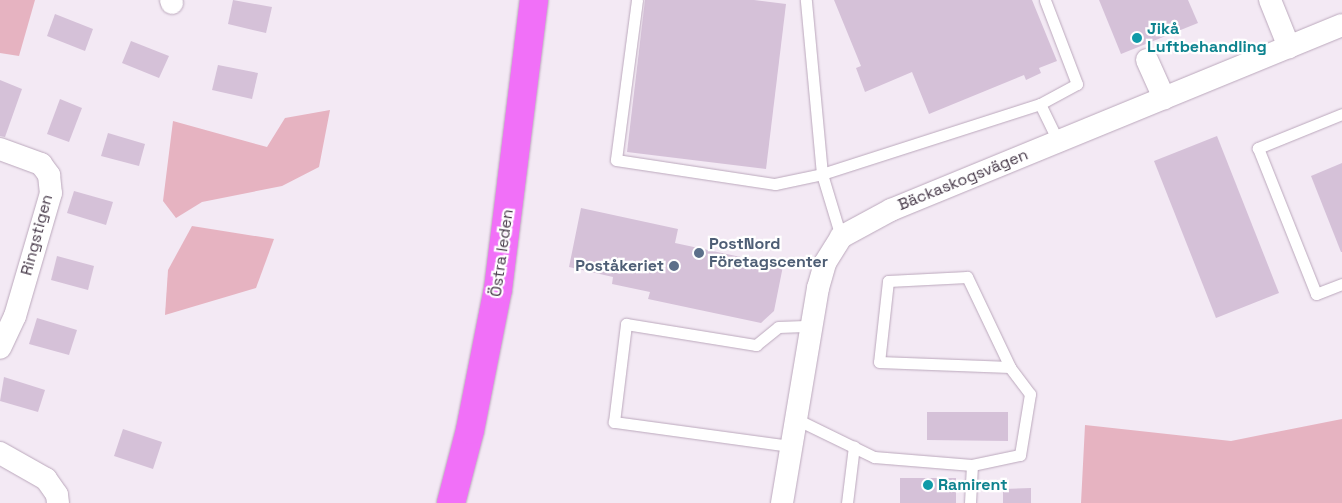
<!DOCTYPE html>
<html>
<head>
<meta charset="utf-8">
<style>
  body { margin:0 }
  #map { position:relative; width:1342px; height:503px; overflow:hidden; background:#f3e9f4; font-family:"Space Grotesk",sans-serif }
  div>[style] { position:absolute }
  .green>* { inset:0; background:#e6b3c1 }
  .building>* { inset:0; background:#d5c1d8 }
  .roads { filter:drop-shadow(0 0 1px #bba8bc) drop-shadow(0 0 1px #bba8bc) }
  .lane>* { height:11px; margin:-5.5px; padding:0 5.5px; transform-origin:5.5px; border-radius:5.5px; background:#fff }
  .street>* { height:22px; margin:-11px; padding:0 11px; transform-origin:11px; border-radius:11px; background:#fff }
  .highway>* { height:28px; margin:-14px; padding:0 14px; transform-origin:14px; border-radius:14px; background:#f170f8 }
  .dots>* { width:14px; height:14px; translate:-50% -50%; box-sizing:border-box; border:2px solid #fff; border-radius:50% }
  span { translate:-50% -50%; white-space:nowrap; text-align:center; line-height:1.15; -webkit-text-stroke:4.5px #fff; paint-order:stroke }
  .culture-label { font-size:16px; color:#0d838f; font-weight:700 }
  .left { translate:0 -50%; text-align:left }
  .street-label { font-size:16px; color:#453747 }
  .service-label { font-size:16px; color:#4e5e75; font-weight:700 }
  .right { translate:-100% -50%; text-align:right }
</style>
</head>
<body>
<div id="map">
  <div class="green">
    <i style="clip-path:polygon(0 0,35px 0,19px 56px,0 53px)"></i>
    <i style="clip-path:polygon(330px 110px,319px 167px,282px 186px,202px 202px,176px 218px,163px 201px,173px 121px,267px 147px,285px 118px)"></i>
    <i style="clip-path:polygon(192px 226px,274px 239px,256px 288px,165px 315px,168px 270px)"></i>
    <i style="clip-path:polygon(1342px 419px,1342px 503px,1081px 503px,1085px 425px,1231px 441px)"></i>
  </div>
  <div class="building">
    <i style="clip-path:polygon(233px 0,272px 7px,266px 33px,228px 24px)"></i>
    <i style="clip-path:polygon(645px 0,754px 0,786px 4px,766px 169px,627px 152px)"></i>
    <i style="clip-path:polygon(834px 0,1032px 0,1057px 61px,1039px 68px,1041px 73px,1026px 80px,1024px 75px,929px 114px,912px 72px,865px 92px,856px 68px,861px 66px)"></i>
    <i style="clip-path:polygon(1099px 0,1188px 0,1198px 23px,1121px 54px)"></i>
    <i style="clip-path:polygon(55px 14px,93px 29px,85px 51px,47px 36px)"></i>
    <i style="clip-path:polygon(131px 41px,169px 56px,159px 78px,122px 63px)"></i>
    <i style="clip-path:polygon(218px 65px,258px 73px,252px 99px,212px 90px)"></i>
    <i style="clip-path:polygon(0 80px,22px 89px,5px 137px,0 136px)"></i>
    <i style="clip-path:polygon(60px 99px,82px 108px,69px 142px,47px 134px)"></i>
    <i style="clip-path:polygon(108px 133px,145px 144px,139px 166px,101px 156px)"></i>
    <i style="clip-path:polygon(1217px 136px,1279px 293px,1216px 318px,1154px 161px)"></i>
    <i style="clip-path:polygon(1342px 163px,1342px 252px,1341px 252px,1311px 176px)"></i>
    <i style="clip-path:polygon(74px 191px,113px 202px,106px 225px,67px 213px)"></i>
    <i style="clip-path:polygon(581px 208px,678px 229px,675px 243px,783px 266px,774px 311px,761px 323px,648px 299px,650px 292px,612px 284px,613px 277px,569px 267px)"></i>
    <i style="clip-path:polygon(57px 256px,94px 266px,88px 290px,51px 280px)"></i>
    <i style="clip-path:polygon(37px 318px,77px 330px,69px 355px,29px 344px)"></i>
    <i style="clip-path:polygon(4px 377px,45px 390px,38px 412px,0 401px)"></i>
    <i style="clip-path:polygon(927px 412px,1008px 412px,1008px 441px,927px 440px)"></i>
    <i style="clip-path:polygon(123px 429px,162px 442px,153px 469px,114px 456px)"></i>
    <i style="clip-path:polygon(900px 478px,956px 478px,956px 503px,900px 503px)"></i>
    <i style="clip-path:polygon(1031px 488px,1031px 503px,1003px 503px,1003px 489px)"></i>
  </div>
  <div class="roads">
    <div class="lane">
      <i style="left:637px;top:0;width:161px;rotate:97.5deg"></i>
      <i style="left:616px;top:160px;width:161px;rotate:8.6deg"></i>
      <i style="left:775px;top:184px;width:48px;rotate:-12deg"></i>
      <i style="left:822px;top:174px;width:175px;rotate:-95.3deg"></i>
      <i style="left:1040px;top:104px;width:42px;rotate:-28.4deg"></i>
      <i style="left:1077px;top:84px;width:90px;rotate:-110.9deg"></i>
      <i style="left:1342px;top:114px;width:91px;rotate:158deg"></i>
      <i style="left:1258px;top:148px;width:157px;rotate:68.3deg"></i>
      <i style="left:1316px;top:294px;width:28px;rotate:-21deg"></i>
      <i style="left:841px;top:237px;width:66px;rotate:-106.8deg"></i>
      <i style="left:822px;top:174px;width:229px;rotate:-17.8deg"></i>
      <i style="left:1040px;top:104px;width:41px;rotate:64.1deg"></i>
      <i style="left:796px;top:419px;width:87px;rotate:26deg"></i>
      <i style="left:874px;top:457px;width:98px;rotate:4.7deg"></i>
      <i style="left:972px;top:465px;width:49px;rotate:-11.8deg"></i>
      <i style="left:1020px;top:455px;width:62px;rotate:-80.7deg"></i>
      <i style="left:1030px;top:394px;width:34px;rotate:-127deg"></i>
      <i style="left:1010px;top:367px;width:100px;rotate:-115.5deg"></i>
      <i style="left:967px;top:277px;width:79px;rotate:177.1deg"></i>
      <i style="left:888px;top:281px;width:81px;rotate:96.3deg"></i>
      <i style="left:879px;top:362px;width:131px;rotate:2.2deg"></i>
      <i style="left:790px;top:446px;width:178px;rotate:-172.2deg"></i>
      <i style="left:614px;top:422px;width:99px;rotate:-83deg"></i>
      <i style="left:626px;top:324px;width:132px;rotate:9.2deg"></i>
      <i style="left:756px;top:345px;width:28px;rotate:-39deg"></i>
      <i style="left:778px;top:327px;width:34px;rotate:-2deg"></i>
      <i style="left:847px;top:503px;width:57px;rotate:-83deg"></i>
      <i style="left:970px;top:503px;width:38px;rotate:-87deg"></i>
    </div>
    <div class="street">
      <i style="left:171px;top:0;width:3px;rotate:72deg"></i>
      <i style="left:1270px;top:0;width:51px;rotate:68deg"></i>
      <i style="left:1147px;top:60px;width:42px;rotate:65.9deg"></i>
      <i style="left:0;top:149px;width:44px;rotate:20.1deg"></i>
      <i style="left:41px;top:164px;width:14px;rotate:54deg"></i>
      <i style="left:49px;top:175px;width:18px;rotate:84deg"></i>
      <i style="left:51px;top:193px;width:128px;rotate:106.3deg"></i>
      <i style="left:15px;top:316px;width:35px;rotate:115deg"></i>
      <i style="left:0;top:453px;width:53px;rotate:29.5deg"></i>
      <i style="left:46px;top:479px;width:19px;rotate:55deg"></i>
      <i style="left:57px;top:495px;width:8px;rotate:83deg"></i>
      <i style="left:782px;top:503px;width:218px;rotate:-80.5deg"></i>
      <i style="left:818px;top:288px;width:26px;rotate:-74deg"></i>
      <i style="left:825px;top:263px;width:31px;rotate:-58deg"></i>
      <i style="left:841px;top:237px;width:57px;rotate:-28.4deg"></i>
      <i style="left:891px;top:210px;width:487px;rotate:-22.3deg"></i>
    </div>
    <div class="highway">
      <i style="left:451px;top:503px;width:75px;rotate:-75.4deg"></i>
      <i style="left:470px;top:430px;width:144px;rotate:-78.8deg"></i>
      <i style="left:498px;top:289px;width:291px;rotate:-82.9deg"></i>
    </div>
  </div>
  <div class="dots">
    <i style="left:1137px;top:38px;background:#0f9aa8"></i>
    <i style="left:699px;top:253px;background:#5c6f8a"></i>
    <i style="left:674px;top:266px;background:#5c6f8a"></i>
    <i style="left:928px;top:485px;background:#0f9aa8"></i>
  </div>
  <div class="culture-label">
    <span class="left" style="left:1147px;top:38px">Jikå<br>Luftbehandling</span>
    <span class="left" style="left:938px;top:485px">Ramirent</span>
  </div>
  <div class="street-label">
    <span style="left:963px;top:180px;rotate:-22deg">Bäckaskogsvägen</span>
    <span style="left:37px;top:235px;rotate:-75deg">Ringstigen</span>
    <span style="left:502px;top:253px;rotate:-82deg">Östra leden</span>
  </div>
  <div class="service-label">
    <span class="left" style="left:709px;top:253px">PostNord<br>Företagscenter</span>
    <span class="right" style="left:664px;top:266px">Poståkeriet</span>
  </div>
</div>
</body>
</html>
